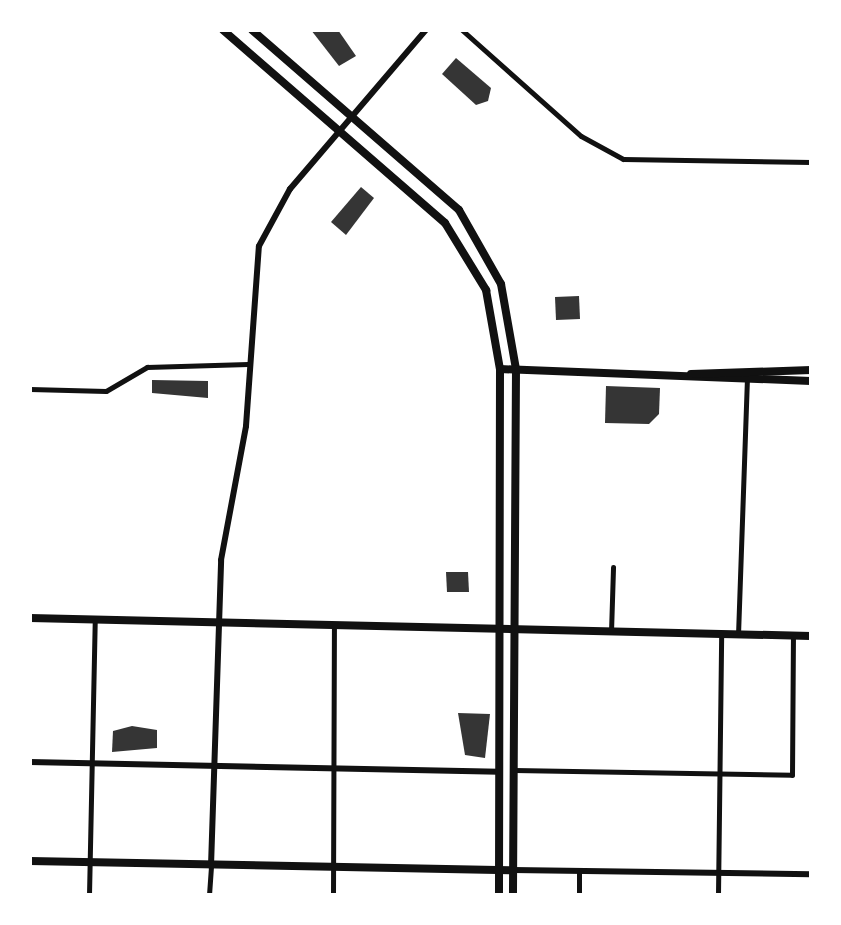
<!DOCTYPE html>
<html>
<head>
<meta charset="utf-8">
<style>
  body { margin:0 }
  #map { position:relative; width:841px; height:925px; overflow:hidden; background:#fff; font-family:"Open Sans",sans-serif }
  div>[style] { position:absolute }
  .building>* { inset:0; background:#353535 }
  .minor>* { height:5px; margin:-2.5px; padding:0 2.5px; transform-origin:2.5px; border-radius:2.5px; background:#111 }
  .tertiary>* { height:6px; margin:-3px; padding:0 3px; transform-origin:3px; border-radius:3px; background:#111 }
  .secondary>* { height:8px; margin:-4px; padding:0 4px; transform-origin:4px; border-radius:4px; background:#111 }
  .primary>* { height:8px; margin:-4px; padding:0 4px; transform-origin:4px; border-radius:4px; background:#111 }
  span { translate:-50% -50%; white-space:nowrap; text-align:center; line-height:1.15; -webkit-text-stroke:10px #fff; paint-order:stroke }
  .frame { position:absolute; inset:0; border:32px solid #fff; pointer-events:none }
</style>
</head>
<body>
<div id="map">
  <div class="building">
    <i style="clip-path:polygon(311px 30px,338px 30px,356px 56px,339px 66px)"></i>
    <i style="clip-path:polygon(456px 58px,491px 88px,488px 101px,476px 105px,442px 74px)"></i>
    <i style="clip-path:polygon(361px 187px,374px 198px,346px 235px,331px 222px)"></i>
    <i style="clip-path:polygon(579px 296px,580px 319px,556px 320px,555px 297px)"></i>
    <i style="clip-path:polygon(152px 380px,208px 381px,208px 398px,152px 393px)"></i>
    <i style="clip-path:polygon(606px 386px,660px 388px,659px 414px,649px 424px,605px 423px)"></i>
    <i style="clip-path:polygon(446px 572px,468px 572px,469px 592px,447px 592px)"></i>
    <i style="clip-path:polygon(458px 713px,490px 714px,485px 758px,465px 755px)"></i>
    <i style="clip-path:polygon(132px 726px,157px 730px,157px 748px,112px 752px,113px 731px)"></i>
  </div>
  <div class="minor">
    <i style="left:462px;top:30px;width:159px;rotate:41.7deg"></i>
    <i style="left:581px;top:136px;width:48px;rotate:28.7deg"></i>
    <i style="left:623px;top:159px;width:188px;rotate:0.9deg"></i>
    <i style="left:30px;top:389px;width:76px;rotate:1.5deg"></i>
    <i style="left:106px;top:391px;width:48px;rotate:-30.3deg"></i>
    <i style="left:147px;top:367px;width:101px;rotate:-1.7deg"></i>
    <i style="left:611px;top:632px;width:65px;rotate:-88.2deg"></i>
    <i style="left:738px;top:635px;width:255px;rotate:-88deg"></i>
    <i style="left:514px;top:770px;width:278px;rotate:1deg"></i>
    <i style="left:792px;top:775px;width:139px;rotate:-89.6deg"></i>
    <i style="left:89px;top:895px;width:275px;rotate:-88.8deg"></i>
    <i style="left:209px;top:895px;width:29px;rotate:-86deg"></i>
    <i style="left:333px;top:895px;width:270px;rotate:-89.8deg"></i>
    <i style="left:579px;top:895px;width:24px;rotate:-90deg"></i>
    <i style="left:718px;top:895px;width:260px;rotate:-89.3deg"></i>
  </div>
  <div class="tertiary">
    <i style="left:30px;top:762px;width:469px;rotate:1.2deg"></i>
    <i style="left:211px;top:866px;width:306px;rotate:-88.1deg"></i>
    <i style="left:221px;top:560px;width:136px;rotate:-79.4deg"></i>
    <i style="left:246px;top:426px;width:180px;rotate:-85.9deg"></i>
    <i style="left:259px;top:246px;width:65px;rotate:-61.5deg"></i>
    <i style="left:290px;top:189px;width:209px;rotate:-49.5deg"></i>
    <i style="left:513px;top:870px;width:298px;rotate:0.8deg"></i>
  </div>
  <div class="secondary">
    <i style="left:30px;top:618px;width:781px;rotate:1.32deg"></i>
    <i style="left:30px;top:861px;width:483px;rotate:1.1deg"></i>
  </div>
  <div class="primary">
    <i style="left:223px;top:30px;width:294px;rotate:41deg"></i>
    <i style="left:445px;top:223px;width:79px;rotate:58.5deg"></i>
    <i style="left:486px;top:290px;width:80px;rotate:80deg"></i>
    <i style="left:500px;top:369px;width:526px;rotate:90.11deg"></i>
    <i style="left:252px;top:30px;width:274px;rotate:41deg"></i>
    <i style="left:459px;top:210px;width:85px;rotate:60.4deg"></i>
    <i style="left:501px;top:284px;width:86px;rotate:80deg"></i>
    <i style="left:516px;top:369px;width:526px;rotate:90.33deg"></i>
    <i style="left:500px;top:369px;width:311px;rotate:2.2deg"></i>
    <i style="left:691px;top:374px;width:120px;rotate:-1.9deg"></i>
  </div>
  <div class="frame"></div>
</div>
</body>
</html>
